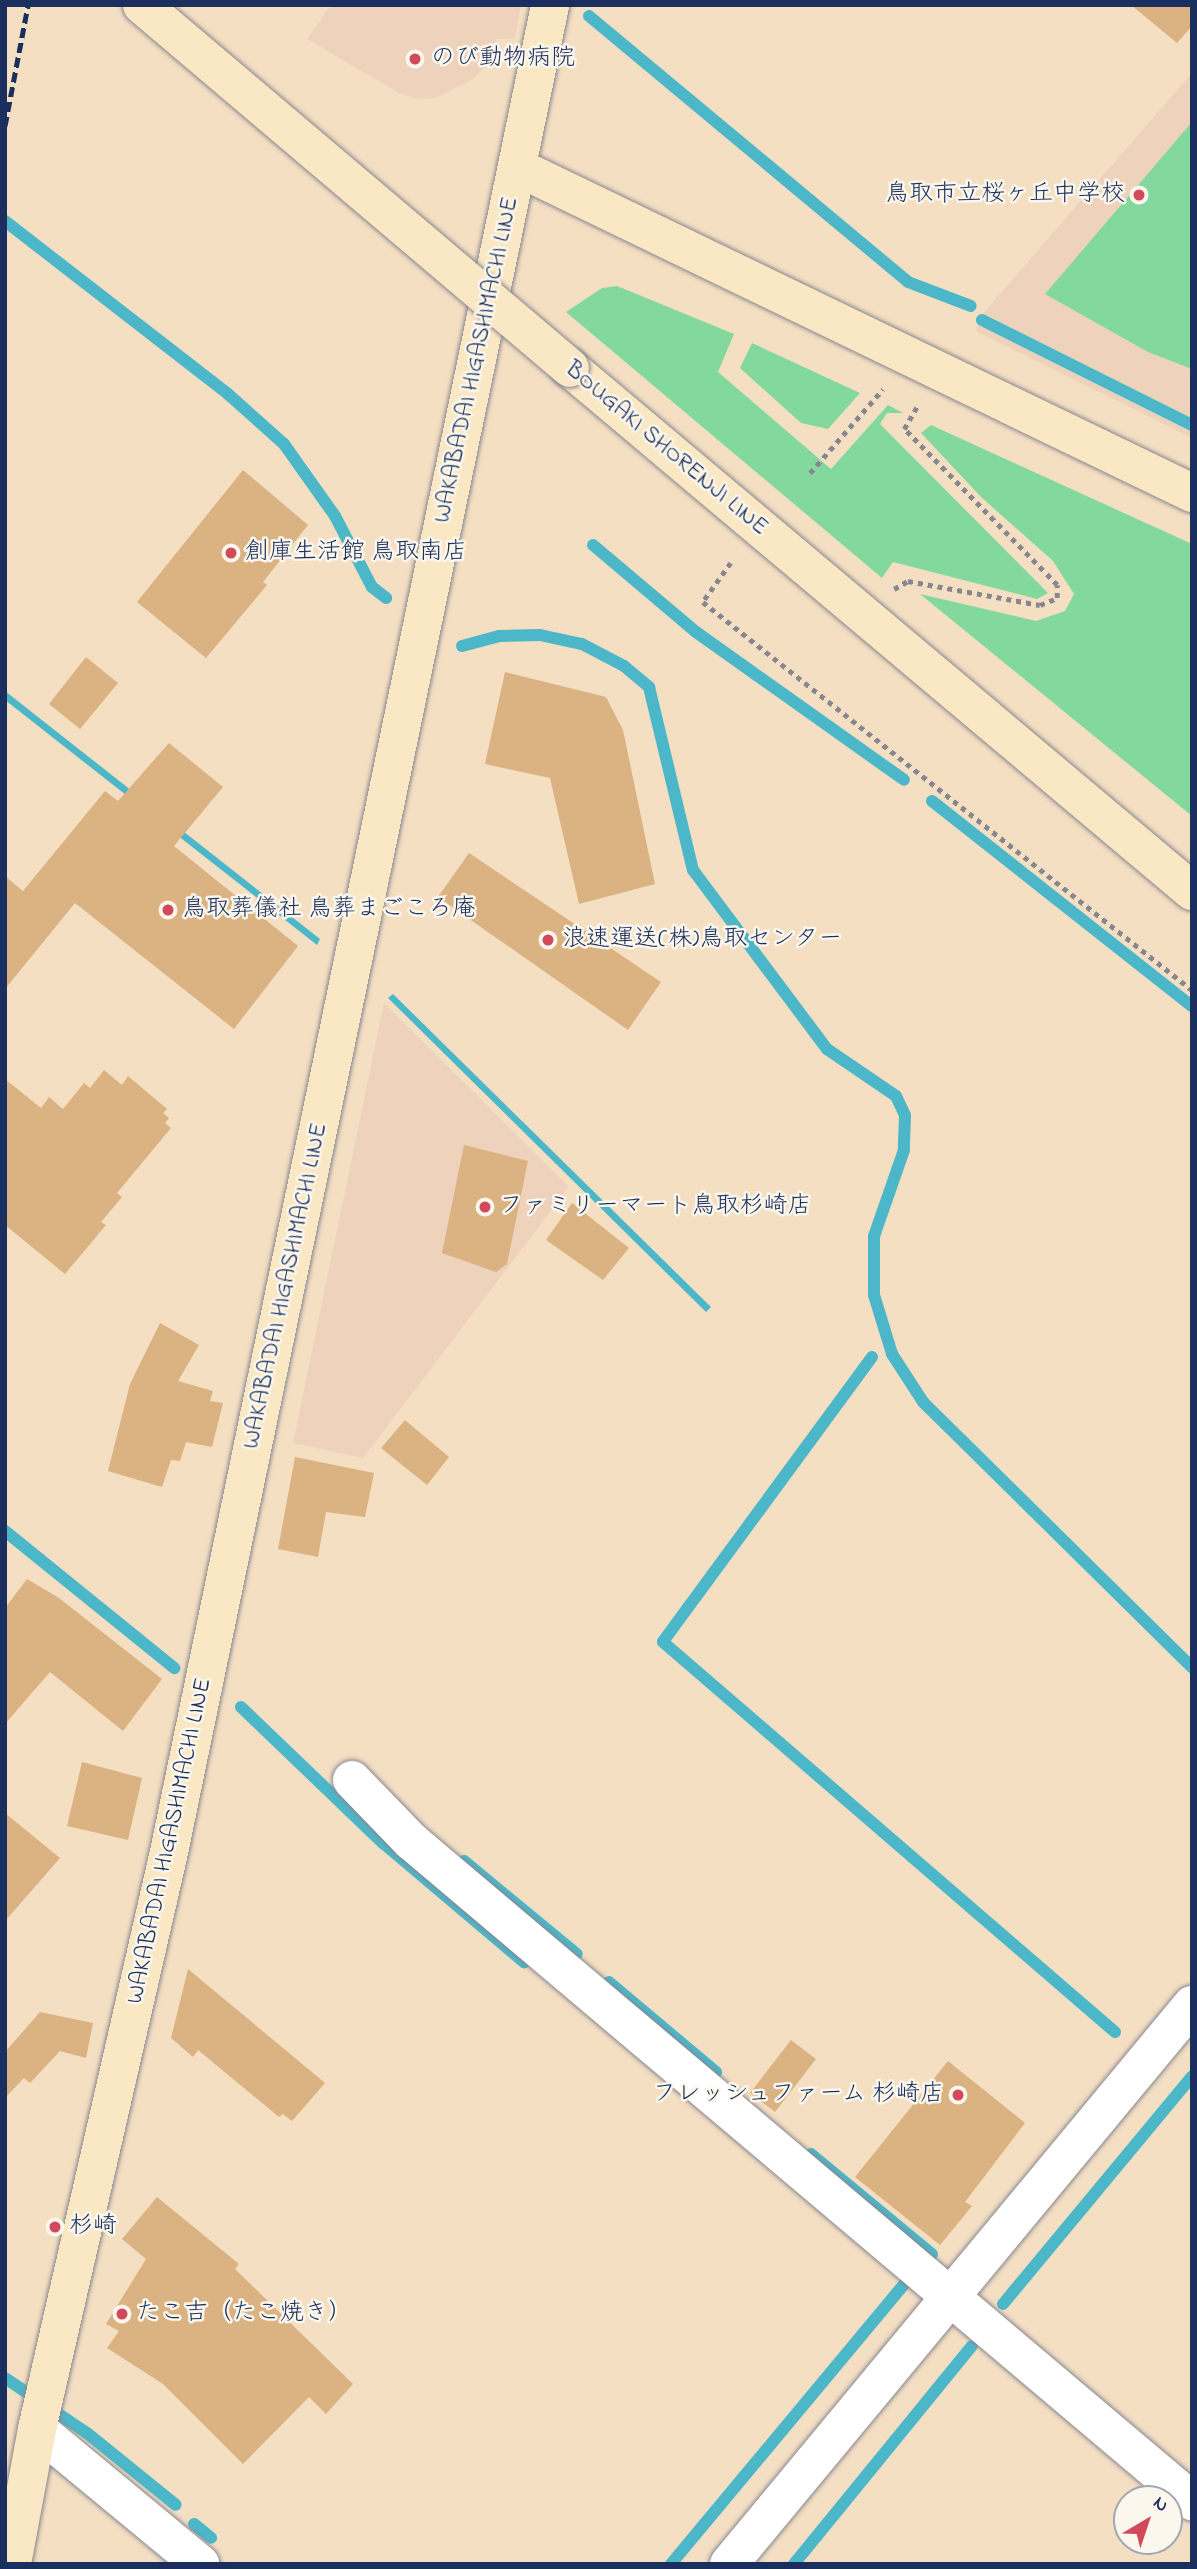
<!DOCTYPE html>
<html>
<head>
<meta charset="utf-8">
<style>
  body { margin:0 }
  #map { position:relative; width:1197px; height:2569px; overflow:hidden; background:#f4dfc3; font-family:"Indie Flower","Klee One",sans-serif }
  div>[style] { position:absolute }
  .built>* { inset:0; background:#eed2bc }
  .green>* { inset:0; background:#83d99d }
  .water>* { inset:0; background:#4cb7c9 }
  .stream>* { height:12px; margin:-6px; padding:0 6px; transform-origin:6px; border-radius:6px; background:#4cb7c9 }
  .building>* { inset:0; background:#dbb281 }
  .path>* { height:4.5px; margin-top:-2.25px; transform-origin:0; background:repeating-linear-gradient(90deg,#888790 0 5px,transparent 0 10px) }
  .roads { filter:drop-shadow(0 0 2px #888790) drop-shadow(0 0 2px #888790) }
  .minor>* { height:38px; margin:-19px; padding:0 19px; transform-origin:19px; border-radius:19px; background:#fff }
  .tertiary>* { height:38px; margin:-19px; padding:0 19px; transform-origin:19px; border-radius:19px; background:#fff }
  .secondary>* { height:38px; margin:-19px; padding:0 19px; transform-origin:19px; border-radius:19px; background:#fae7c3 }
  .rail>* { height:5px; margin-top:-2.5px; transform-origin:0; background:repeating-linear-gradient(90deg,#1b2f5e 0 10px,transparent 0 15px) }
  .bridges { filter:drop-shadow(0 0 2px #888790) drop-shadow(0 0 2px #888790) }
  .secondary-bridge>* { height:38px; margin:-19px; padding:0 19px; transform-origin:19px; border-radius:19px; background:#fae7c3 }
  .dots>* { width:19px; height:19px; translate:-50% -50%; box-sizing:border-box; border:4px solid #fbf7ec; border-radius:50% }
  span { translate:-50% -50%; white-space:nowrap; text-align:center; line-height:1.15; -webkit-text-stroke:5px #fbf7ec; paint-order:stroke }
  .poi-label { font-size:24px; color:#1b2f5e }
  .left { translate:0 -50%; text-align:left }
  .right { translate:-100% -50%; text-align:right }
  .street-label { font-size:24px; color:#1b2f5e }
  .frame { position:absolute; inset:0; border:7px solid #1b2f5e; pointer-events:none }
  .north { position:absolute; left:1113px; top:2485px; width:70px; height:70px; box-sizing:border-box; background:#fbf7ec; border:2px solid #a1a7b3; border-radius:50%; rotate:39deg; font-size:19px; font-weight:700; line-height:28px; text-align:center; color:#1b2f5e }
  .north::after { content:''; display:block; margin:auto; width:24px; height:32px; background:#d1495b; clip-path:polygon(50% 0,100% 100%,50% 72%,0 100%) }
</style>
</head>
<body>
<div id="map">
  <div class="built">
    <i style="clip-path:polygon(331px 5px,521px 5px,515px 39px,497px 39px,486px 66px,473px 79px,436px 98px,417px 99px,399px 93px,307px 39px)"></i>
    <i style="clip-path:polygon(1192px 73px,1192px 438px,976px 331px,980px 317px)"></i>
    <i style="clip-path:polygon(384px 1003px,569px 1187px,363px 1458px,293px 1443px)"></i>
  </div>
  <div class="green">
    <i style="clip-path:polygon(1192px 122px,1192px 369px,1148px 352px,1045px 294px)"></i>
    <i style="clip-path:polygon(617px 286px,734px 334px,718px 372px,831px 469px,888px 405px,903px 413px,887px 413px,880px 424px,1048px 593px,1037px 599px,893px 562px,882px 578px,566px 312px,602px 288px)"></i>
    <i style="clip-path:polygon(752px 343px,860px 393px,828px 429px,801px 423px,740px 368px)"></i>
    <i style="clip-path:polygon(931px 425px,1192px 544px,1192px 816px,920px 594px,1036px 621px,1065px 611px,1074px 594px,1053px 561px,981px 497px,921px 433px)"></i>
  </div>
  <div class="water">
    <i style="clip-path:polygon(5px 691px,320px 939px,317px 945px,5px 700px)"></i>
    <i style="clip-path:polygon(393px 994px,711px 1307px,706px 1312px,388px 998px)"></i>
  </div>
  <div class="stream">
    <i style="left:589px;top:16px;width:415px;rotate:39.8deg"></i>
    <i style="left:908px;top:282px;width:67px;rotate:20.9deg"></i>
    <i style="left:5px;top:221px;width:282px;rotate:37.8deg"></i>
    <i style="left:228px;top:394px;width:75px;rotate:41.8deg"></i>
    <i style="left:284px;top:444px;width:88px;rotate:54.7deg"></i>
    <i style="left:335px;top:516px;width:80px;rotate:62.5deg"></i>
    <i style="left:372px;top:587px;width:18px;rotate:38deg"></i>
    <i style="left:982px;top:320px;width:235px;rotate:26.6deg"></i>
    <i style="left:593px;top:545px;width:135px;rotate:40.2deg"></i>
    <i style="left:696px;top:632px;width:255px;rotate:35.4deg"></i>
    <i style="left:462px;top:646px;width:39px;rotate:-15deg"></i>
    <i style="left:500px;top:636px;width:40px;rotate:-1.4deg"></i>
    <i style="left:540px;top:635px;width:43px;rotate:12.1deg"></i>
    <i style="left:582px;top:644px;width:47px;rotate:27.6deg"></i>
    <i style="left:624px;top:666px;width:33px;rotate:40deg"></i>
    <i style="left:649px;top:687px;width:188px;rotate:76.5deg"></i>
    <i style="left:693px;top:870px;width:224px;rotate:53.2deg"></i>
    <i style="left:827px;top:1049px;width:83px;rotate:34.3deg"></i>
    <i style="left:896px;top:1096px;width:21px;rotate:65deg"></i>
    <i style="left:905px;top:1115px;width:35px;rotate:92deg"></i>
    <i style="left:904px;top:1150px;width:91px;rotate:109.2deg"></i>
    <i style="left:874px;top:1236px;width:59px;rotate:90deg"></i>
    <i style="left:874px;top:1295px;width:62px;rotate:73deg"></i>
    <i style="left:892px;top:1354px;width:57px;rotate:57.1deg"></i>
    <i style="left:923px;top:1402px;width:378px;rotate:44.6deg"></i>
    <i style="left:932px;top:801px;width:331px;rotate:38.3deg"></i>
    <i style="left:872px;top:1357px;width:353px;rotate:126.3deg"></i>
    <i style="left:663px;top:1642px;width:597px;rotate:40.79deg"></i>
    <i style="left:5px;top:1531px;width:218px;rotate:39deg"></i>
    <i style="left:241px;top:1707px;width:197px;rotate:43.8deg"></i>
    <i style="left:383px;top:1843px;width:185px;rotate:40.2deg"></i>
    <i style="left:464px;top:1861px;width:146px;rotate:39.5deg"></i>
    <i style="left:609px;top:1982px;width:140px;rotate:40.1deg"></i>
    <i style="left:811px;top:2154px;width:157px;rotate:39.6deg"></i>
    <i style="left:1003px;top:2304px;width:296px;rotate:-50.3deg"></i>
    <i style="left:5px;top:2378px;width:99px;rotate:33.9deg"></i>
    <i style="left:87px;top:2433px;width:114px;rotate:39deg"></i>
    <i style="left:194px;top:2524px;width:22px;rotate:39deg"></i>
    <i style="left:671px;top:2564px;width:364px;rotate:-50.2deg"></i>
    <i style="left:794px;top:2564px;width:281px;rotate:-50.8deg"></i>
  </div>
  <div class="building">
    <i style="clip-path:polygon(1131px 5px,1192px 5px,1192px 26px,1177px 43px)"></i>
    <i style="clip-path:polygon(243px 470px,308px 525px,263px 582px,267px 585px,206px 658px,137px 602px)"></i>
    <i style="clip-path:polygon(86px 657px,118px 683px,80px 729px,49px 704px)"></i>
    <i style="clip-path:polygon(505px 672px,606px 697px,623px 730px,655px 884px,579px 904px,550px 778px,485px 764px)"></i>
    <i style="clip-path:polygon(169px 743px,223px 787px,174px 846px,298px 946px,234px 1029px,75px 903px,5px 989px,5px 876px,23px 891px,105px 791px,118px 801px)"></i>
    <i style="clip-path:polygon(469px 853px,661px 982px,628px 1030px,438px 897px)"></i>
    <i style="clip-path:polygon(104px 1070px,122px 1085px,128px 1076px,167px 1109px,163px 1113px,169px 1118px,165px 1123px,171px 1128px,117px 1193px,122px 1197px,101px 1222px,106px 1225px,65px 1274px,5px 1225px,5px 1079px,41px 1108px,49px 1097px,63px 1109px,84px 1083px,90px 1088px)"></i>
    <i style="clip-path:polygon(464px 1145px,528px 1161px,507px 1264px,496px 1272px,442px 1253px)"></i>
    <i style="clip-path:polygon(572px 1203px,629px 1248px,603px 1280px,546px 1240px)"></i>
    <i style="clip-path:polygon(160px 1323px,199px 1345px,178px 1381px,213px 1391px,210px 1401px,223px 1403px,212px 1447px,186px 1442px,180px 1461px,171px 1460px,162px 1487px,108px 1471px,130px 1384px)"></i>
    <i style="clip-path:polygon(405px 1420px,449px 1457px,427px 1485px,381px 1448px)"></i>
    <i style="clip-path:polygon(295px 1457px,374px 1473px,365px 1517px,326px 1512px,318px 1557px,278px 1549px)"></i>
    <i style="clip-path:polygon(27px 1579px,59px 1598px,162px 1679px,123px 1731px,50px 1672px,5px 1724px,5px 1608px)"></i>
    <i style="clip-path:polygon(82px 1762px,142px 1778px,128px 1840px,67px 1826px)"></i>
    <i style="clip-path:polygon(5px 1813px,60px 1858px,5px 1921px)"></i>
    <i style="clip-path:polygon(188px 1969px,325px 2083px,292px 2121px,283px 2114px,279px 2117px,198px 2050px,193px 2057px,171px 2038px)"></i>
    <i style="clip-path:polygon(40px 2012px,93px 2023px,86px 2058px,60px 2051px,30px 2083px,24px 2078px,5px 2098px,5px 2052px)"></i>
    <i style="clip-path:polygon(791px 2040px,816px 2059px,775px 2112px,750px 2093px)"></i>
    <i style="clip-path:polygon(948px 2061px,1025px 2123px,965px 2202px,972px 2206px,940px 2245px,855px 2177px)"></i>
    <i style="clip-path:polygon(157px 2197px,239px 2264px,235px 2269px,353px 2384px,326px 2414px,309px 2397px,243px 2464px,163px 2384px,107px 2348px,119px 2331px,106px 2324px,146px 2259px,122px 2239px)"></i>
  </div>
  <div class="path">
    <i style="left:810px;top:473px;width:111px;rotate:-49deg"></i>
    <i style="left:731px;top:563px;width:48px;rotate:125.7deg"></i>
    <i style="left:703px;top:602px;width:624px;rotate:38.43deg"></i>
    <i style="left:894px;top:589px;width:16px;rotate:-30deg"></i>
    <i style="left:908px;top:581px;width:134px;rotate:10.3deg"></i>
    <i style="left:1040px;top:605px;width:18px;rotate:-22deg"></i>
    <i style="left:1057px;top:598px;width:13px;rotate:-90deg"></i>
    <i style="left:1057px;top:585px;width:219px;rotate:-134.4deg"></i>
    <i style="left:904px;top:429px;width:28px;rotate:-60deg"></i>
  </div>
  <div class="roads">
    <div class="minor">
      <i style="left:352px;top:1780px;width:85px;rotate:46deg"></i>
      <i style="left:411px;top:1841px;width:1023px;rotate:40.2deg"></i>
      <i style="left:37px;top:2429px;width:212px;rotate:39.6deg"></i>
    </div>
    <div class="tertiary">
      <i style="left:729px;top:2564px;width:726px;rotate:-50.37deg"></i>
    </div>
    <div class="secondary">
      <i style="left:517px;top:167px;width:750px;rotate:25.78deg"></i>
      <i style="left:570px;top:368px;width:813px;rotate:40.06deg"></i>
      <i style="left:12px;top:2564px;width:137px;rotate:-79.5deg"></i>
      <i style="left:37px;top:2429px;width:592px;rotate:-77.11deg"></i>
      <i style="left:169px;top:1852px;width:1886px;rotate:-78.34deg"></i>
    </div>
  </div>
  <div class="rail">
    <i style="left:5px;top:126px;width:123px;rotate:-79.2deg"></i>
  </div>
  <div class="bridges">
    <div class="secondary-bridge">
      <i style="left:142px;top:5px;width:561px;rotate:40.3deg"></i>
    </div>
  </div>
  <div class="dots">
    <i style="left:415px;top:59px;background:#d1495b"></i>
    <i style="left:1139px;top:195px;background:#d1495b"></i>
    <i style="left:231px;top:553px;background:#d1495b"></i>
    <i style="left:168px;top:910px;background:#d1495b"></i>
    <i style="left:548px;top:940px;background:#d1495b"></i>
    <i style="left:485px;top:1207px;background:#d1495b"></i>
    <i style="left:958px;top:2095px;background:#d1495b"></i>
    <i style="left:55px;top:2227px;background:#d1495b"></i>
    <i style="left:122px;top:2314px;background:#d1495b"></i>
  </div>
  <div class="poi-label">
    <span class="left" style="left:431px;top:59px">のび動物病院</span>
    <span class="right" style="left:1125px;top:195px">鳥取市立桜ヶ丘中学校</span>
    <span class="left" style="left:245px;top:553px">創庫生活館 鳥取南店</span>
    <span class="left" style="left:182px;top:910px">鳥取葬儀社 鳥葬まごころ庵</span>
    <span class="left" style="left:562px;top:940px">浪速運送(株)鳥取センター</span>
    <span class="left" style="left:499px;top:1207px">ファミリーマート鳥取杉崎店</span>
    <span class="right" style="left:944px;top:2095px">フレッシュファーム 杉崎店</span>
    <span class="left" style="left:69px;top:2227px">杉崎</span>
    <span class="left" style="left:136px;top:2314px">たこ吉（たこ焼き）</span>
  </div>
  <div class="street-label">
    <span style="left:477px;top:360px;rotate:-78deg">WAKABADAI HIGASHIMACHI LINE</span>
    <span style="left:666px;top:449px;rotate:40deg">BOUGAKI SHORENJI LINE</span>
    <span style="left:286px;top:1286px;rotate:-78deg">WAKABADAI HIGASHIMACHI LINE</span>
    <span style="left:170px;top:1841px;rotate:-78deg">WAKABADAI HIGASHIMACHI LINE</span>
  </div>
  <div class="frame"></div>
  <div class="north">N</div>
</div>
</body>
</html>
